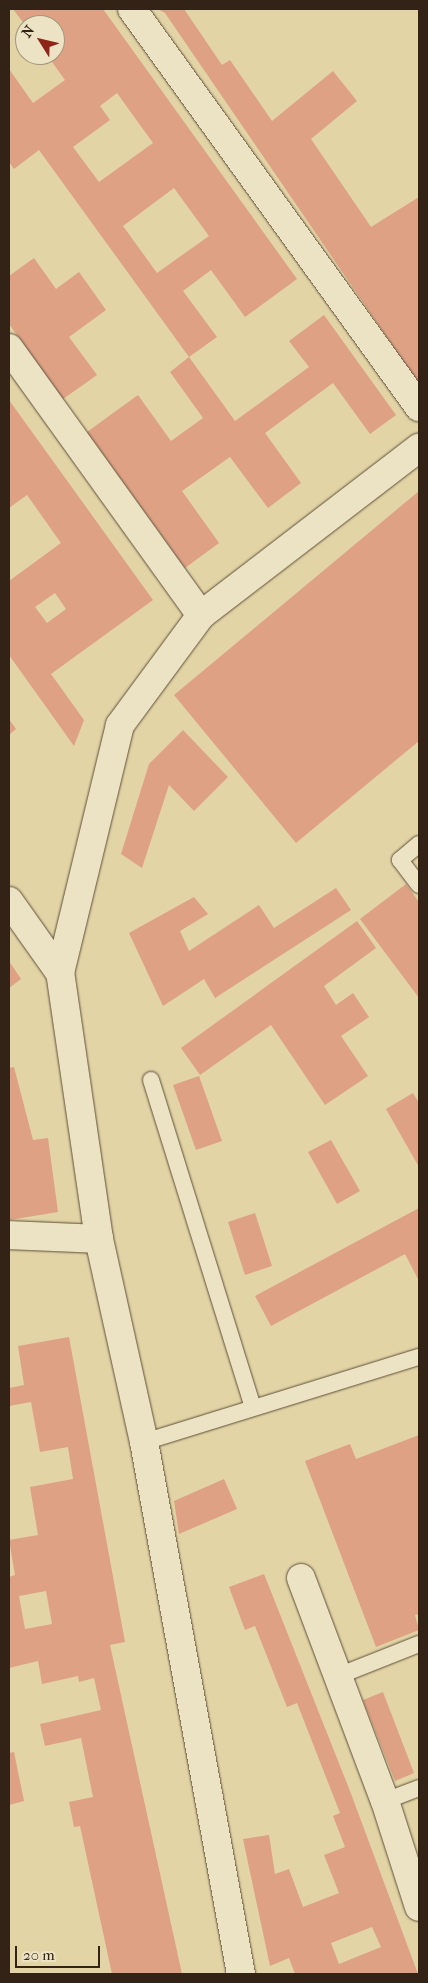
<!DOCTYPE html>
<html>
<head>
<meta charset="utf-8">
<style>
  body { margin:0 }
  #map { position:relative; width:428px; height:1983px; overflow:hidden; background:#e2d4a5; font-family:"IM FELL French Canon",serif }
  div>[style] { position:absolute }
  .building>* { inset:0; background:#dea184 }
  .roads { filter:drop-shadow(0 0 1px #5f4f3a) drop-shadow(0 0 1px #5f4f3a) }
  .lane>* { height:16px; margin:-8px; padding:0 8px; transform-origin:8px; border-radius:8px; background:#ece3c4 }
  .street>* { height:28px; margin:-14px; padding:0 14px; transform-origin:14px; border-radius:14px; background:#ece3c4 }
  span { translate:-50% -50%; white-space:nowrap; text-align:center; line-height:1.15; -webkit-text-stroke:5px #ece3c4; paint-order:stroke }
  .frame { position:absolute; inset:0; border:10px solid #332317; pointer-events:none }
  .north { position:absolute; left:15px; top:15px; width:50px; height:50px; box-sizing:border-box; background:#ece3c4; border:1px solid #a2967f; border-radius:50%; rotate:306deg; font-size:14px; font-weight:700; line-height:20px; text-align:center; color:#332317 }
  .north::after { content:''; display:block; margin:auto; width:18px; height:22px; background:#8f2418; clip-path:polygon(50% 0,100% 100%,50% 72%,0 100%) }
  .scale { position:absolute; left:15px; top:1946px; width:85px; height:22px; box-sizing:border-box; border:2px solid #332317; border-top:0; padding-left:6px; font-size:15px; line-height:18px; white-space:nowrap; color:#332317; -webkit-text-stroke:4px #ece3c4; paint-order:stroke }
</style>
</head>
<body>
<div id="map">
  <div class="building">
    <i style="clip-path:polygon(evenodd,13px 9px,103px 9px,297px 279px,245px 317px,211px 270px,183px 291px,217px 337px,189px 357px,39px 150px,14px 169px,9px 162px,9px 69px,33px 103px,65px 80px,47px 55px,55px 55px,55px 25px,25px 25px,13px 9px,117px 93px,153px 143px,99px 182px,73px 147px,110px 120px,100px 106px,117px 93px,13px 9px,174px 188px,209px 236px,157px 273px,123px 226px,174px 188px)"></i>
    <i style="clip-path:polygon(158px 9px,184px 9px,222px 65px,230px 60px,272px 121px,333px 71px,357px 101px,311px 139px,371px 227px,419px 197px,419px 384px,165px 13px)"></i>
    <i style="clip-path:polygon(34px 258px,56px 289px,79px 272px,106px 310px,69px 337px,97px 375px,63px 399px,9px 324px,9px 276px)"></i>
    <i style="clip-path:polygon(324px 315px,396px 415px,370px 434px,333px 383px,265px 433px,301px 483px,268px 508px,230px 457px,182px 491px,219px 543px,185px 568px,87px 432px,138px 395px,171px 441px,203px 418px,170px 372px,189px 357px,235px 421px,309px 367px,289px 341px)"></i>
    <i style="clip-path:polygon(evenodd,9px 400px,153px 600px,51px 674px,84px 720px,74px 746px,9px 655px,9px 581px,61px 543px,27px 495px,9px 508px,9px 400px,55px 593px,66px 609px,47px 623px,35px 607px,55px 593px)"></i>
    <i style="clip-path:polygon(419px 491px,419px 741px,296px 843px,174px 695px)"></i>
    <i style="clip-path:polygon(9px 719px,16px 729px,9px 735px)"></i>
    <i style="clip-path:polygon(183px 730px,228px 777px,194px 811px,169px 785px,142px 868px,121px 854px,149px 764px)"></i>
    <i style="clip-path:polygon(406px 884px,419px 902px,419px 998px,360px 919px)"></i>
    <i style="clip-path:polygon(336px 888px,351px 910px,215px 998px,204px 979px,163px 1006px,129px 933px,194px 897px,208px 914px,180px 931px,189px 951px,259px 905px,274px 928px)"></i>
    <i style="clip-path:polygon(357px 921px,376px 948px,324px 986px,336px 1005px,353px 993px,369px 1017px,341px 1036px,368px 1076px,325px 1105px,271px 1025px,200px 1075px,181px 1048px)"></i>
    <i style="clip-path:polygon(9px 961px,21px 979px,9px 988px)"></i>
    <i style="clip-path:polygon(14px 1067px,33px 1140px,48px 1138px,58px 1212px,9px 1220px,9px 1068px)"></i>
    <i style="clip-path:polygon(199px 1076px,222px 1141px,196px 1150px,173px 1085px)"></i>
    <i style="clip-path:polygon(413px 1093px,419px 1103px,419px 1167px,386px 1109px)"></i>
    <i style="clip-path:polygon(331px 1140px,360px 1191px,337px 1204px,308px 1152px)"></i>
    <i style="clip-path:polygon(419px 1208px,419px 1281px,405px 1254px,271px 1326px,255px 1296px)"></i>
    <i style="clip-path:polygon(255px 1213px,272px 1266px,245px 1275px,228px 1222px)"></i>
    <i style="clip-path:polygon(evenodd,69px 1337px,125px 1642px,110px 1645px,182px 1974px,112px 1974px,80px 1826px,74px 1827px,69px 1802px,93px 1797px,81px 1738px,45px 1746px,40px 1724px,101px 1710px,94px 1678px,79px 1682px,78px 1676px,42px 1684px,38px 1661px,9px 1668px,9px 1577px,15px 1575px,9px 1540px,38px 1535px,30px 1487px,73px 1479px,68px 1447px,40px 1452px,31px 1402px,9px 1406px,9px 1388px,24px 1385px,18px 1346px,69px 1337px,46px 1591px,52px 1624px,25px 1629px,19px 1596px,46px 1591px)"></i>
    <i style="clip-path:polygon(419px 1435px,419px 1614px,415px 1615px,419px 1630px,376px 1647px,305px 1461px,350px 1444px,356px 1459px)"></i>
    <i style="clip-path:polygon(224px 1479px,237px 1509px,179px 1534px,174px 1501px)"></i>
    <i style="clip-path:polygon(evenodd,264px 1574px,350px 1791px,418px 1974px,295px 1974px,289px 1958px,270px 1966px,243px 1839px,269px 1835px,275px 1874px,289px 1869px,303px 1907px,339px 1893px,324px 1855px,345px 1847px,333px 1816px,340px 1813px,297px 1703px,287px 1707px,255px 1626px,245px 1630px,229px 1587px,264px 1574px,372px 1927px,381px 1947px,339px 1964px,331px 1943px,372px 1927px)"></i>
    <i style="clip-path:polygon(383px 1692px,414px 1773px,395px 1781px,363px 1700px)"></i>
    <i style="clip-path:polygon(14px 1752px,24px 1801px,9px 1805px,9px 1753px)"></i>
  </div>
  <div class="roads">
    <div class="lane">
      <i style="left:419px;top:844px;width:25px;rotate:140deg"></i>
      <i style="left:400px;top:860px;width:31px;rotate:53deg"></i>
      <i style="left:151px;top:1080px;width:343px;rotate:72.7deg"></i>
      <i style="left:144px;top:1442px;width:288px;rotate:-17.2deg"></i>
      <i style="left:338px;top:1676px;width:87px;rotate:-21.6deg"></i>
      <i style="left:385px;top:1801px;width:36px;rotate:-21deg"></i>
    </div>
    <div class="street">
      <i style="left:132px;top:9px;width:491px;rotate:54.2deg"></i>
      <i style="left:9px;top:348px;width:329px;rotate:54.3deg"></i>
      <i style="left:9px;top:901px;width:88px;rotate:54.7deg"></i>
      <i style="left:9px;top:1235px;width:90px;rotate:2.5deg"></i>
      <i style="left:301px;top:1578px;width:238px;rotate:69.4deg"></i>
      <i style="left:385px;top:1801px;width:111px;rotate:72.2deg"></i>
      <i style="left:241px;top:1974px;width:541px;rotate:-100.33deg"></i>
      <i style="left:144px;top:1442px;width:208px;rotate:-102.5deg"></i>
      <i style="left:99px;top:1239px;width:269px;rotate:-98.3deg"></i>
      <i style="left:60px;top:973px;width:255px;rotate:-76.4deg"></i>
      <i style="left:120px;top:725px;width:137px;rotate:-53.6deg"></i>
      <i style="left:201px;top:615px;width:275px;rotate:-37.5deg"></i>
    </div>
  </div>
  <div class="frame"></div>
  <div class="north">N</div>
  <div class="scale">20 m</div>
</div>
</body>
</html>
